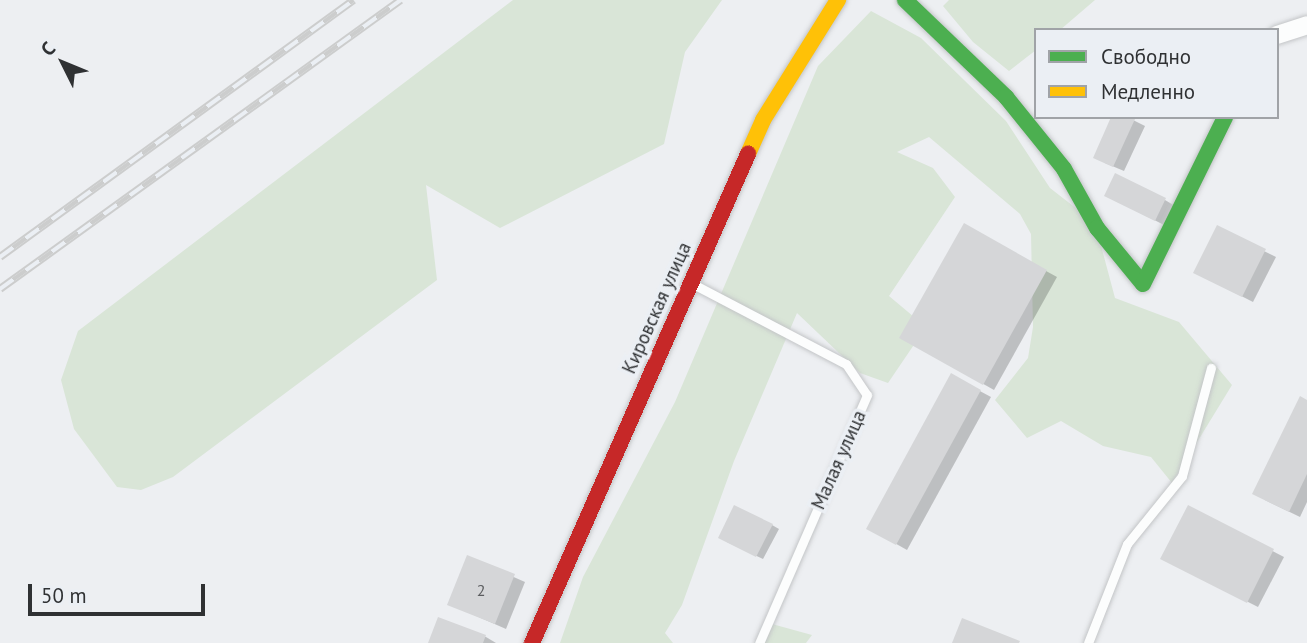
<!DOCTYPE html>
<html>
<head>
<meta charset="utf-8">
<style>
  body { margin:0 }
  #map { position:relative; width:1307px; height:643px; overflow:hidden; background:#edeff2; font-family:"PT Sans",sans-serif }
  div>[style] { position:absolute }
  .green>* { inset:0; background:#d9e5d7 }
  .shadow>* { inset:0; background:#0003 }
  .building>* { inset:0; background:#d5d6d8 }
  .roads { filter:drop-shadow(0 0 2px #c3c5c7) drop-shadow(0 0 2px #c3c5c7) }
  .lane>* { height:9px; margin:-4.5px; padding:0 4.5px; transform-origin:4.5px; border-radius:4.5px; background:#fcfdfd }
  .street>* { height:18px; margin:-9px; padding:0 9px; transform-origin:9px; border-radius:9px; background:#fcfdfd }
  .fast>* { height:16px; margin:-8px; padding:0 8px; transform-origin:8px; border-radius:8px; background:#4caf50 }
  .slow>* { height:16px; margin:-8px; padding:0 8px; transform-origin:8px; border-radius:8px; background:#ffc107 }
  .jam>* { height:16px; margin:-8px; padding:0 8px; transform-origin:8px; border-radius:8px; background:#c62828 }
  .rail>* { height:8px; margin-top:-4px; transform-origin:0; background:repeating-linear-gradient(90deg,#ebeff4 0 16px,#cccdcd 0 32px); box-sizing:border-box; border-block:2px solid #cccdcd }
  span { translate:-50% -50%; white-space:nowrap; text-align:center; line-height:1.15; -webkit-text-stroke:7px #ebeff4; paint-order:stroke }
  .number-label { font-size:16px; color:#5b5d5f }
  .number-label span { -webkit-text-stroke-width:0 }
  .street-label { font-size:19px; color:#2f3133 }
  .legend { position:absolute; left:1034px; top:28px; width:245px; height:91px; box-sizing:border-box; background:#ebeff4; border:2px solid #a0a3a7; margin:0; padding:9px 12px; list-style:none; font-size:21px; color:#2f3133 }
  .legend li { display:flex; align-items:center; gap:14px; height:35px }
  .legend b { width:35px; border:2px solid #a0a3a7 }
  .north { position:absolute; left:28px; top:28px; width:70px; height:70px; -webkit-text-stroke:5px #ebeff4; paint-order:stroke; rotate:313deg; font-size:19px; font-weight:700; line-height:28px; text-align:center; color:#2f3133 }
  .north::after { content:''; display:block; margin:auto; width:24px; height:32px; background:#2f3133; clip-path:polygon(50% 0,100% 100%,50% 72%,0 100%) }
  .scale { position:absolute; left:28px; top:584px; width:177px; height:32px; box-sizing:border-box; border:4px solid #2f3133; border-top:0; padding-left:9px; font-size:21px; line-height:24px; white-space:nowrap; color:#2f3133; -webkit-text-stroke:5px #ebeff4; paint-order:stroke }
</style>
</head>
<body>
<div id="map">
  <div class="green">
    <i style="clip-path:polygon(513px 0,722px 0,685px 52px,664px 144px,500px 228px,426px 185px,437px 280px,173px 477px,141px 490px,117px 487px,74px 429px,61px 380px,78px 331px)"></i>
    <i style="clip-path:polygon(949px 0,1095px 0,1060px 30px,1036px 30px,1036px 50px,1009px 71px,973px 42px,943px 6px)"></i>
    <i style="clip-path:polygon(871px 11px,921px 38px,1006px 121px,1050px 188px,1095px 223px,1115px 298px,1179px 322px,1232px 385px,1172px 483px,1151px 457px,1103px 446px,1061px 421px,1027px 438px,995px 400px,1028px 358px,1033px 327px,1031px 234px,1020px 214px,929px 137px,897px 152px,933px 168px,955px 197px,889px 296px,926px 327px,888px 383px,860px 373px,797px 313px,734px 461px,682px 605px,665px 633px,673px 643px,560px 643px,583px 577px,675px 402px,818px 66px)"></i>
    <i style="clip-path:polygon(772px 624px,812px 635px,806px 643px,764px 643px)"></i>
  </div>
  <div class="shadow">
    <i style="clip-path:polygon(1113px 117px,1127px 117px,1145px 126px,1124px 171px,1105px 163px)"></i>
    <i style="clip-path:polygon(1165px 200px,1175px 206px,1166px 226px,1117px 201px)"></i>
    <i style="clip-path:polygon(964px 226px,1057px 277px,994px 390px,902px 338px)"></i>
    <i style="clip-path:polygon(1217px 228px,1276px 257px,1253px 302px,1206px 278px)"></i>
    <i style="clip-path:polygon(952px 376px,991px 397px,907px 550px,868px 528px)"></i>
    <i style="clip-path:polygon(1307px 402px,1307px 502px,1300px 517px,1265px 500px)"></i>
    <i style="clip-path:polygon(1189px 508px,1284px 557px,1258px 607px,1173px 564px)"></i>
    <i style="clip-path:polygon(772px 525px,779px 529px,763px 559px,727px 542px)"></i>
    <i style="clip-path:polygon(468px 557px,525px 582px,506px 629px,449px 604px)"></i>
    <i style="clip-path:polygon(439px 619px,486px 637px,496px 643px,430px 643px)"></i>
  </div>
  <div class="building">
    <i style="clip-path:polygon(1111px 117px,1135px 119px,1113px 167px,1093px 158px)"></i>
    <i style="clip-path:polygon(1115px 173px,1166px 198px,1155px 221px,1104px 196px)"></i>
    <i style="clip-path:polygon(964px 223px,1047px 270px,983px 385px,899px 338px)"></i>
    <i style="clip-path:polygon(1217px 225px,1266px 249px,1242px 297px,1193px 273px)"></i>
    <i style="clip-path:polygon(951px 373px,981px 390px,896px 545px,866px 529px)"></i>
    <i style="clip-path:polygon(1300px 396px,1307px 400px,1307px 474px,1289px 512px,1252px 494px)"></i>
    <i style="clip-path:polygon(734px 505px,773px 524px,756px 557px,718px 538px)"></i>
    <i style="clip-path:polygon(1188px 505px,1274px 549px,1247px 603px,1160px 559px)"></i>
    <i style="clip-path:polygon(467px 555px,515px 574px,495px 624px,447px 605px)"></i>
    <i style="clip-path:polygon(438px 617px,486px 635px,483px 643px,428px 643px)"></i>
    <i style="clip-path:polygon(962px 618px,1020px 641px,1019px 643px,952px 643px)"></i>
  </div>
  <div class="roads">
    <div class="lane">
      <i style="left:693px;top:284px;width:173px;rotate:27.6deg"></i>
      <i style="left:846px;top:364px;width:37px;rotate:56deg"></i>
      <i style="left:867px;top:395px;width:270px;rotate:113.5deg"></i>
      <i style="left:1088px;top:643px;width:106px;rotate:-68.5deg"></i>
      <i style="left:1127px;top:544px;width:87px;rotate:-51deg"></i>
      <i style="left:1182px;top:476px;width:112px;rotate:-75deg"></i>
    </div>
    <div class="street">
      <i style="left:1277px;top:35px;width:32px;rotate:-18deg"></i>
    </div>
    <div class="fast">
      <i style="left:905px;top:0;width:140px;rotate:43.8deg"></i>
      <i style="left:1006px;top:97px;width:92px;rotate:51.1deg"></i>
      <i style="left:1064px;top:169px;width:68px;rotate:60.8deg"></i>
      <i style="left:1097px;top:228px;width:72px;rotate:50.6deg"></i>
      <i style="left:1143px;top:284px;width:186px;rotate:-63.8deg"></i>
    </div>
    <div class="slow">
      <i style="left:748px;top:154px;width:37px;rotate:-66deg"></i>
      <i style="left:763px;top:120px;width:142px;rotate:-58deg"></i>
    </div>
    <div class="jam">
      <i style="left:532px;top:643px;width:535px;rotate:-66.17deg"></i>
    </div>
  </div>
  <div class="rail">
    <i style="left:0;top:257px;width:437px;rotate:-36deg"></i>
    <i style="left:0;top:289px;width:494px;rotate:-35.8deg"></i>
  </div>
  <div class="number-label">
    <span style="left:481px;top:590px">2</span>
  </div>
  <div class="street-label">
    <span style="left:657px;top:308px;rotate:-66deg">Кировская улица</span>
    <span style="left:839px;top:460px;rotate:-66deg">Малая улица</span>
  </div>
  <ul class="legend">
  <li><b style="height:9px;background:#4caf50"></b>Свободно</li>
  <li><b style="height:9px;background:#ffc107"></b>Медленно</li>
  </ul>
  <div class="north">С</div>
  <div class="scale">50 m</div>
</div>
</body>
</html>
